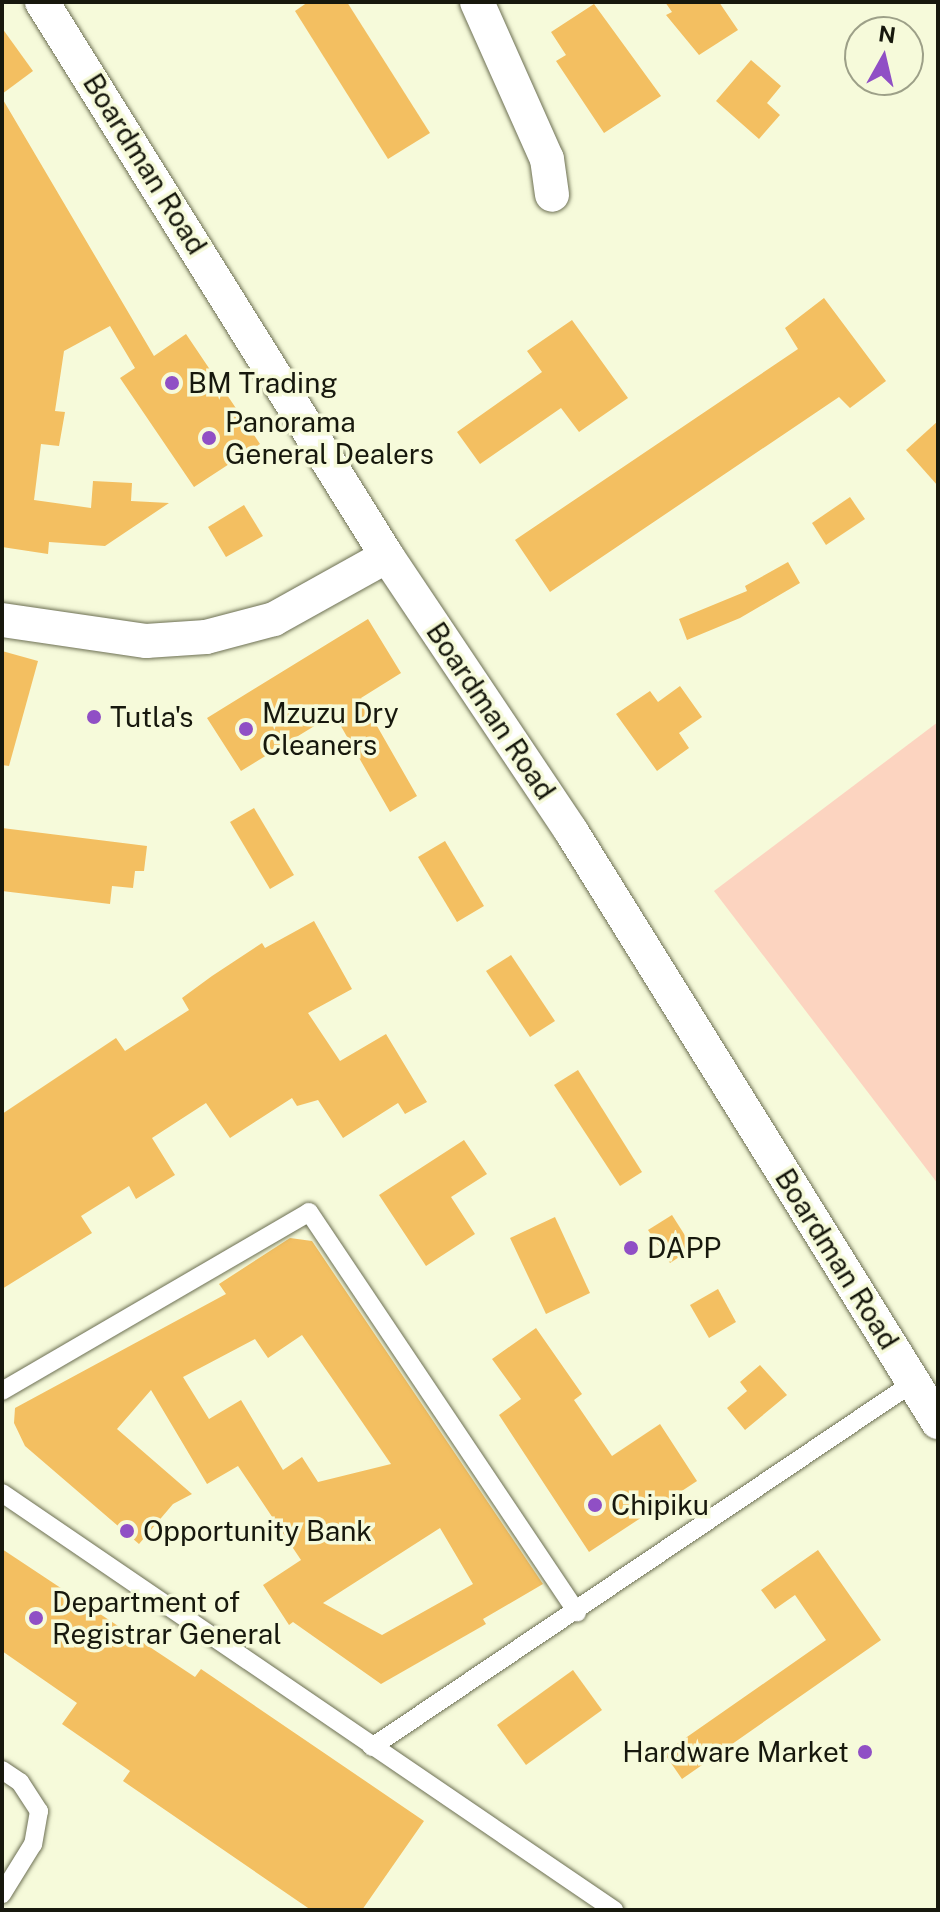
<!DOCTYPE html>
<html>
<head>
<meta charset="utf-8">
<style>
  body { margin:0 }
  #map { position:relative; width:940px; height:1912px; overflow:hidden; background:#f6fada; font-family:"Public Sans",sans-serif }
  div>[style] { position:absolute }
  .green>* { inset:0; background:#fcd4c0 }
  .building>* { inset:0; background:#f3bf61 }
  .roads { filter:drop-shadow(0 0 2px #6d7054) drop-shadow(0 0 2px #6d7054) }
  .service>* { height:18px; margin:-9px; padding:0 9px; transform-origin:9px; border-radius:9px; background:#fff }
  .minor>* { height:34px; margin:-17px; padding:0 17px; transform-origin:17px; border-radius:17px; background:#fff }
  .dots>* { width:22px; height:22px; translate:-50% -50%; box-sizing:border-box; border:4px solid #f6fada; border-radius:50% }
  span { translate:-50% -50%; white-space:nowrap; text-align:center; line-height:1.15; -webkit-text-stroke:7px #f6fada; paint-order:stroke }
  .street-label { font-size:28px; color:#17180d }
  .poi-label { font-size:28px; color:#17180d }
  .left { translate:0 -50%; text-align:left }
  .right { translate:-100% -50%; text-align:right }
  .frame { position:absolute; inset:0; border:4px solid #17180d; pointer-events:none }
  .north { position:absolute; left:844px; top:16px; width:80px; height:80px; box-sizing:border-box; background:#f6fada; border:2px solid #9da088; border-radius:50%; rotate:8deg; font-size:22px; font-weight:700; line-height:32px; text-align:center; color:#17180d }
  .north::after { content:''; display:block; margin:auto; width:28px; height:36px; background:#904fc5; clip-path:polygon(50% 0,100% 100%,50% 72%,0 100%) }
</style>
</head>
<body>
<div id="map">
  <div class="green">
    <i style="clip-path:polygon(938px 722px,938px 1184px,714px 891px)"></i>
  </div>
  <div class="building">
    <i style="clip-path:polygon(308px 2px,347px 2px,430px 133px,388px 159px,295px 11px)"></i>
    <i style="clip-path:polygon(665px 2px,719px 2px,738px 30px,699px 55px,666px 15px,672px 12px)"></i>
    <i style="clip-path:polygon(594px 4px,661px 96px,604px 133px,556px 61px,566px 55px,551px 32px)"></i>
    <i style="clip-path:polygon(2px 28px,33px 71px,2px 94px)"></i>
    <i style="clip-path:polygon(751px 60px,781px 86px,767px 103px,780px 115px,759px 139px,716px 101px)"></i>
    <i style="clip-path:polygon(2px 98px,154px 356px,186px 334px,260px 444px,194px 487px,120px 378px,135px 368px,110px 326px,64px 351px,55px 411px,65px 412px,59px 446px,41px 444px,34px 500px,91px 508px,93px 481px,132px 483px,131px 501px,169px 503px,105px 546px,49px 542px,48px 554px,2px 547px)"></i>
    <i style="clip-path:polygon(824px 298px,886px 381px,850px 408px,839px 397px,550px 592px,515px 540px,798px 349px,785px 328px)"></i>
    <i style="clip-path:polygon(572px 320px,628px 398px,579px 432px,561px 408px,480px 464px,457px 432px,542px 372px,527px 351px)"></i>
    <i style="clip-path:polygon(938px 421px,938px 486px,906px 450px)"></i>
    <i style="clip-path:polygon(850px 497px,865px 519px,826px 545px,812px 523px)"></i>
    <i style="clip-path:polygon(244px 505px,263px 536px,226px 557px,208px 527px)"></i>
    <i style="clip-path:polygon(788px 562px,800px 583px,740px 618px,687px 640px,679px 619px,747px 591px,745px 586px)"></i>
    <i style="clip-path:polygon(368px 619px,401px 673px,361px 698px,417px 796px,390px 812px,334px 714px,241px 771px,207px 718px)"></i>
    <i style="clip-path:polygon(2px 651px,38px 661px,9px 766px,2px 765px)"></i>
    <i style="clip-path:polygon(680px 686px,702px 717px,679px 733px,689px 748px,657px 771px,616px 714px,650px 691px,658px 702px)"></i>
    <i style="clip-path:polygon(254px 808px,294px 875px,270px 889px,230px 822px)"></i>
    <i style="clip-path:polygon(2px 828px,147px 846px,144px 871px,135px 871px,133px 888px,112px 886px,110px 904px,2px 891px)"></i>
    <i style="clip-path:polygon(445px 841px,484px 906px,457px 922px,418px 857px)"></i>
    <i style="clip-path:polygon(314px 921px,352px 989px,308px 1013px,340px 1061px,386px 1034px,427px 1102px,405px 1114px,398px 1103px,343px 1138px,318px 1100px,297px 1106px,292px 1098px,230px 1138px,206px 1103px,152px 1138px,175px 1175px,136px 1199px,129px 1186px,81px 1216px,92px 1233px,2px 1289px,2px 1114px,116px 1038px,125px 1051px,189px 1010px,182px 998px,212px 976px,262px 943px,265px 948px)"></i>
    <i style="clip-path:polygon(511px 955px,555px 1021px,530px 1037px,486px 971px)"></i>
    <i style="clip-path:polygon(578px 1070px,642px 1172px,620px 1186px,554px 1085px)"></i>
    <i style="clip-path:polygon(464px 1140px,487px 1174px,451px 1197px,475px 1234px,426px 1266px,379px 1195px)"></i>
    <i style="clip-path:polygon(672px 1215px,693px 1248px,670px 1263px,648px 1230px)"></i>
    <i style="clip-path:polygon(555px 1217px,590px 1293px,546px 1314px,510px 1238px)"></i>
    <i style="clip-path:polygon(evenodd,290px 1238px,312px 1241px,543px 1584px,483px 1619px,486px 1624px,381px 1684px,293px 1622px,289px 1625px,263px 1585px,301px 1560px,238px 1466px,207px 1484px,151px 1390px,117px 1429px,192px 1494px,173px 1504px,139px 1544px,25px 1446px,14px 1423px,15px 1408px,226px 1294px,219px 1284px,290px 1238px,302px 1335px,336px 1384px,391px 1464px,318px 1482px,302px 1457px,283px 1470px,241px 1400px,209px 1419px,183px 1377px,255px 1339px,268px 1358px,302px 1335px,290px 1238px,440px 1528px,473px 1584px,382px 1635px,323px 1603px,440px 1528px)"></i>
    <i style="clip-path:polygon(718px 1289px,736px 1322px,709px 1338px,690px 1305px)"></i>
    <i style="clip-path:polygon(536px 1328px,582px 1394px,574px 1400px,612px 1456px,660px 1424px,697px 1481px,589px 1552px,499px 1415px,521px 1399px,492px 1359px)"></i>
    <i style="clip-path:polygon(760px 1365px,787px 1395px,745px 1430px,727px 1408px,747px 1391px,740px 1382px)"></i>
    <i style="clip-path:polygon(2px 1549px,195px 1677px,201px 1669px,424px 1821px,362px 1910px,311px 1910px,123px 1781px,130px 1771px,62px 1724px,77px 1703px,2px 1651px)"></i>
    <i style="clip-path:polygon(818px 1550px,881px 1640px,682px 1779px,664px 1753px,826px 1640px,795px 1595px,775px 1609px,761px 1590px)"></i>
    <i style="clip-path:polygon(573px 1670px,602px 1710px,526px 1765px,497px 1725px)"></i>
  </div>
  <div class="roads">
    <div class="service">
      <i style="left:2px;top:1391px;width:355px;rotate:-30.2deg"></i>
      <i style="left:309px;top:1212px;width:482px;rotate:56.2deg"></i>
      <i style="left:2px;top:1493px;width:741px;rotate:34.27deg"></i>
      <i style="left:372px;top:1747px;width:653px;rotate:-33.96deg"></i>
      <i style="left:2px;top:1770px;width:22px;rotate:34deg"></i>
      <i style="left:20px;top:1782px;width:35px;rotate:57deg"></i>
      <i style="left:39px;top:1811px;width:34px;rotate:100deg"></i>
      <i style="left:33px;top:1844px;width:59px;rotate:121.8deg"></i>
    </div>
    <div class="minor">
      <i style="left:42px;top:2px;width:653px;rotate:58.09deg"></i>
      <i style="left:387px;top:556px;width:331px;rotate:56.2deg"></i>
      <i style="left:571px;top:831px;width:696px;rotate:58.16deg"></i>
      <i style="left:477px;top:2px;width:172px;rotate:66deg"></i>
      <i style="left:547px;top:159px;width:36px;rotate:82deg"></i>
      <i style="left:2px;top:620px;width:146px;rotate:8.3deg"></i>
      <i style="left:146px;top:641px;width:60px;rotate:-3.8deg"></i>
      <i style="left:206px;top:637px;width:70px;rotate:-14.8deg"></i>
      <i style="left:274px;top:619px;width:129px;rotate:-29.1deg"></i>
    </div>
  </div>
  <div class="dots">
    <i style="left:172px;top:383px;background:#904fc5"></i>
    <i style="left:209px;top:438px;background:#904fc5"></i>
    <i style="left:94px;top:717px;background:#904fc5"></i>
    <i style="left:246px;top:729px;background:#904fc5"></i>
    <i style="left:631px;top:1248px;background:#904fc5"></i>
    <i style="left:595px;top:1505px;background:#904fc5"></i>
    <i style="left:127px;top:1531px;background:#904fc5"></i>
    <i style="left:36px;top:1618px;background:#904fc5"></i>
    <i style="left:865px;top:1752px;background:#904fc5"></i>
  </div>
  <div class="street-label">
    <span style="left:145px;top:164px;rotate:58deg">Boardman Road</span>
    <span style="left:491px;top:711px;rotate:56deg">Boardman Road</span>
    <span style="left:837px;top:1259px;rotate:58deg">Boardman Road</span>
  </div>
  <div class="poi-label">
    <span class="left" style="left:188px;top:383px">BM Trading</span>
    <span class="left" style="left:225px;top:438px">Panorama<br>General Dealers</span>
    <span class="left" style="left:262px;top:729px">Mzuzu Dry<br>Cleaners</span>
    <span class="left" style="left:110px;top:717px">Tutla's</span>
    <span class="left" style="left:647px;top:1248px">DAPP</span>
    <span class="left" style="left:611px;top:1505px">Chipiku</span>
    <span class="left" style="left:143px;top:1531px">Opportunity Bank</span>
    <span class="left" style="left:52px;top:1618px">Department of<br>Registrar General</span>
    <span class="right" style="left:849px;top:1752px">Hardware Market</span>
  </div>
  <div class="frame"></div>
  <div class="north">N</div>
</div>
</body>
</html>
